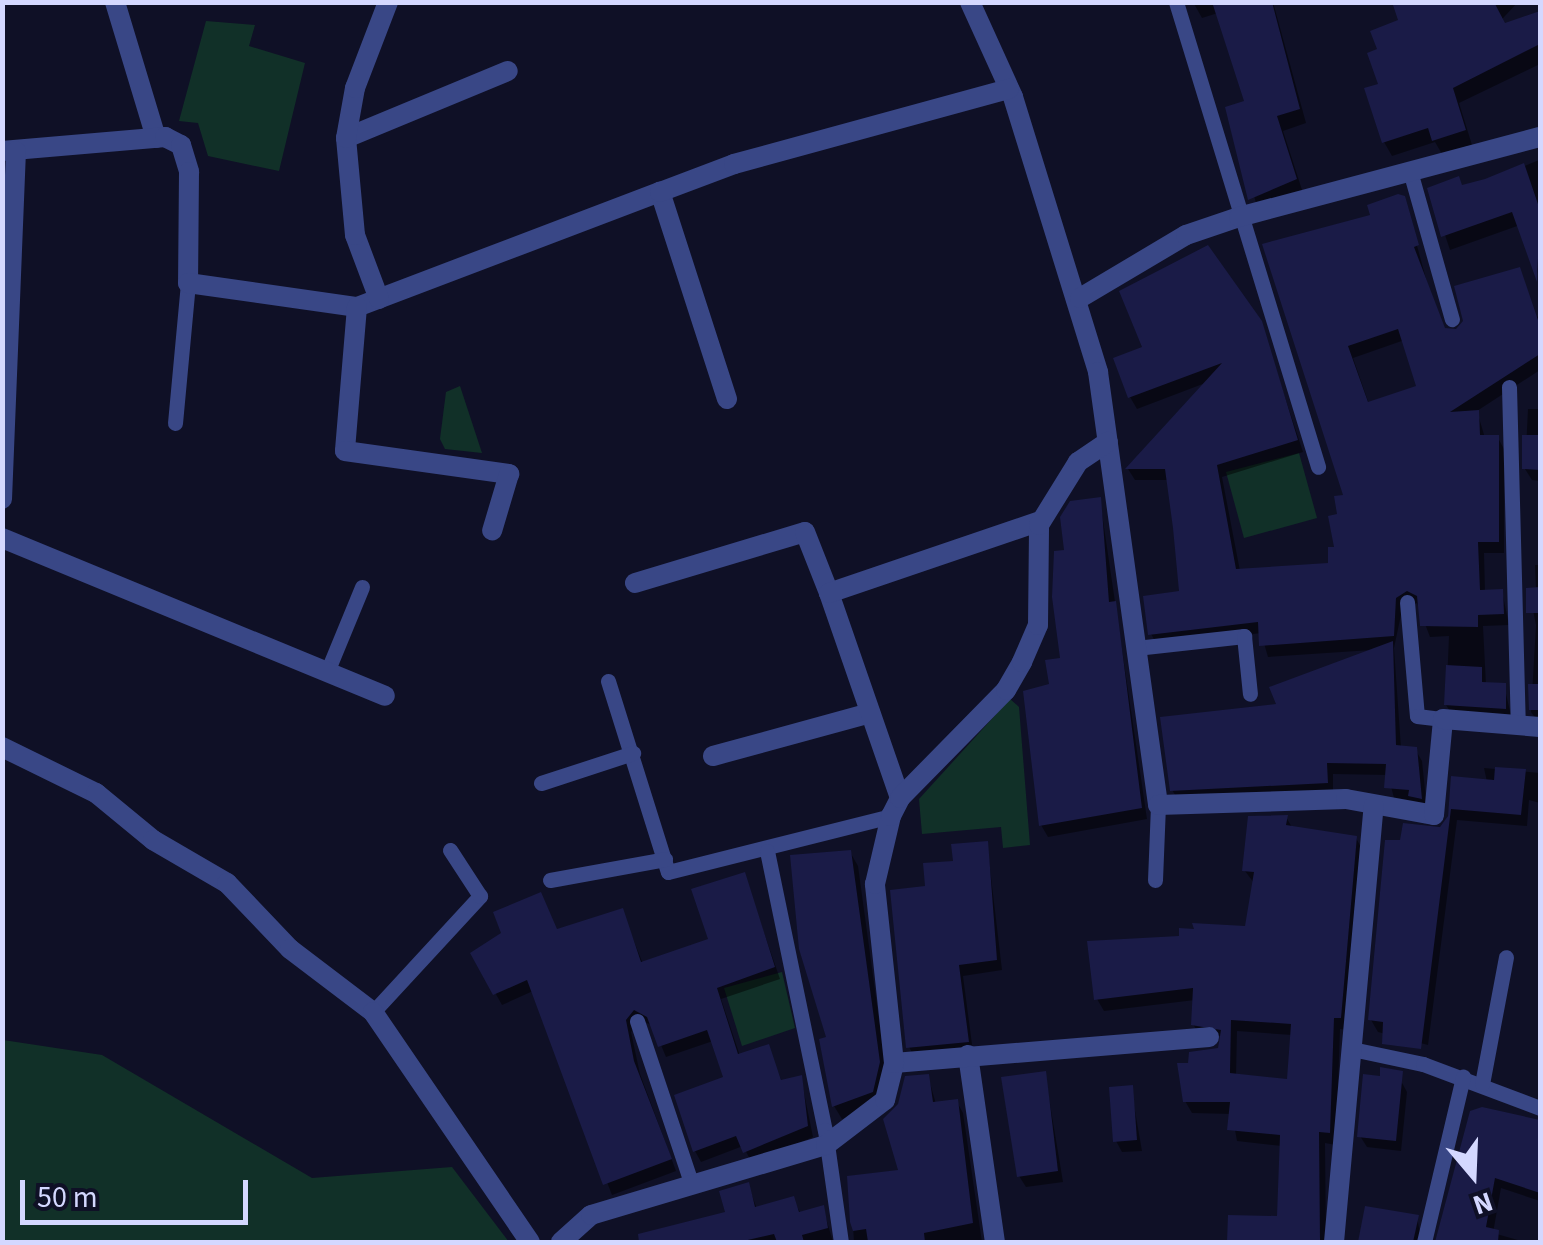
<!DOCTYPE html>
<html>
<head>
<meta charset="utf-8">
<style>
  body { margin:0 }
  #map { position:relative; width:1543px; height:1245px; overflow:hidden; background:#0f1026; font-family:"Source Sans 3",sans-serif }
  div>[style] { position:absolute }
  .green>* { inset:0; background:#113028 }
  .shadow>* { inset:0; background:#0007 }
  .building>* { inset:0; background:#1a1b47 }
  .service>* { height:15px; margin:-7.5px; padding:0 7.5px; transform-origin:7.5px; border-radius:7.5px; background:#394786 }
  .minor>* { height:20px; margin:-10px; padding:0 10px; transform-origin:10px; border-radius:10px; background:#394786 }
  span { translate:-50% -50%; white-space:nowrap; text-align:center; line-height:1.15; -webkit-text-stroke:10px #0f1026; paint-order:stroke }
  .frame { position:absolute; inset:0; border:5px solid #d4d8ff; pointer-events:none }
  .north { position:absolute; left:1423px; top:1125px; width:100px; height:100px; -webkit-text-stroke:8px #0f1026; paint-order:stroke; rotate:161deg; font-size:28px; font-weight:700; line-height:40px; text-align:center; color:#d4d8ff }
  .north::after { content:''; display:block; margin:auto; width:35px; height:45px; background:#d4d8ff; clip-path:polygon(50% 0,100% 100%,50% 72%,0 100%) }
  .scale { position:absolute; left:20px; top:1180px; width:228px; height:45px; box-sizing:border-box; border:5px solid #d4d8ff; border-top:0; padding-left:12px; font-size:30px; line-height:35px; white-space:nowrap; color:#d4d8ff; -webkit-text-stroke:8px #0f1026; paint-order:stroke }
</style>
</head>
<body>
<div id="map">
  <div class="green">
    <i style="clip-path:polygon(206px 21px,255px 25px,249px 46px,305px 63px,279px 171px,208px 156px,198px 123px,179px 121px)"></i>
    <i style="clip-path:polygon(460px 386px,482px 453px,445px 449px,440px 439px,446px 392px)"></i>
    <i style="clip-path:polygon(1299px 453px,1317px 518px,1244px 538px,1226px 472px)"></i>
    <i style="clip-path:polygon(1010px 699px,1019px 707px,1030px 845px,1003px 848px,1001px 827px,922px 834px,919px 799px)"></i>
    <i style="clip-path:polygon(782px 972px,795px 1028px,742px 1046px,724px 988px)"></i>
    <i style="clip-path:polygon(3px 1040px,102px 1055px,312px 1178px,452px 1167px,509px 1242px,3px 1242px)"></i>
  </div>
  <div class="shadow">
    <i style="clip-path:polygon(1193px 2px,1273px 2px,1306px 123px,1283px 131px,1303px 193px,1259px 213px,1228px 108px,1247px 102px,1218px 13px,1202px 18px)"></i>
    <i style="clip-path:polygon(1394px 2px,1518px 2px,1491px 31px,1540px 14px,1540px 64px,1459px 103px,1472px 145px,1442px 154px,1435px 142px,1392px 156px,1384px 142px,1380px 51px,1401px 22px)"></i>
    <i style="clip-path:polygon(1539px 160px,1540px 279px,1520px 225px,1450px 250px,1430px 190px,1486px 182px)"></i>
    <i style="clip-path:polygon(1404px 198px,1437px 319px,1416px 336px,1353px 358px,1369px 404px,1419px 388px,1406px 348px,1540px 316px,1540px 370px,1477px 411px,1485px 438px,1498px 438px,1504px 449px,1504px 553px,1484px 553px,1485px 592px,1502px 591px,1509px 625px,1483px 626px,1486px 685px,1504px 685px,1512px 720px,1453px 716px,1446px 705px,1449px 636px,1430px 637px,1417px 603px,1402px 610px,1394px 648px,1401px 748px,1415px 749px,1422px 761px,1427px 809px,1394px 798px,1388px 775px,1333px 774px,1333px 793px,1179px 801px,1172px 790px,1280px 706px,1372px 650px,1268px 657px,1261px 633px,1158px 646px,1151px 634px,1181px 593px,1169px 480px,1135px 480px,1128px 469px,1208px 382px,1137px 409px,1130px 397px,1260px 322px,1303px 452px,1222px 477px,1240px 571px,1331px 566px,1346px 497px,1265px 245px,1374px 217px)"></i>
    <i style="clip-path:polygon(1528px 409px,1540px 409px,1540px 481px,1532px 480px,1525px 469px)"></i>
    <i style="clip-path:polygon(1100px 500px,1147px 819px,1048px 837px,1041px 825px,1051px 686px,1063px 660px,1067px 552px)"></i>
    <i style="clip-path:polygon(1535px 565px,1540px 565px,1540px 724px,1531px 712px,1536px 625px,1529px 590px,1536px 590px)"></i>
    <i style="clip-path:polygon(1484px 768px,1540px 773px,1540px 803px,1529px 800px,1527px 826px,1457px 820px,1428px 1045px,1378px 1032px,1371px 1020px,1405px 826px,1446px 827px,1454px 779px,1487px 782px)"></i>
    <i style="clip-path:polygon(evenodd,1286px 817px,1293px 829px,1356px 838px,1363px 851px,1347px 1030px,1340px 1029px,1336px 1145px,1325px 1143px,1326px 1242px,1230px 1242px,1230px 1218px,1280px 1219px,1282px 1146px,1237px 1141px,1232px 1114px,1192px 1113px,1185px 1101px,1191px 1066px,1218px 1051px,1226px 1036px,1200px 1036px,1193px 1024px,1195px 1000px,1104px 1011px,1097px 999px,1181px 938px,1247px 929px,1254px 883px,1245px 871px,1286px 817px,1237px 1031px,1292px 1035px,1289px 1081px,1236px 1076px,1237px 1031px)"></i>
    <i style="clip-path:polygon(987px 843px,1002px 970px,963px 976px,973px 1052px,915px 1058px,909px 1047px,928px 888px)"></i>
    <i style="clip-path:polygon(850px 852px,858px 866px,887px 1078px,880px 1106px,842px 1119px,834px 1106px)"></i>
    <i style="clip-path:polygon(744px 875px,780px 979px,721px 999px,740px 1056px,768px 1047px,782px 1082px,801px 1078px,813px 1137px,752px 1163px,743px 1146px,701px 1162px,695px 1151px,726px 1078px,713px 1041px,666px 1057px,653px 1026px,641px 1020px,631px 1032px,640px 1074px,676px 1171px,612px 1195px,533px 991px,502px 1005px,473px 953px,622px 911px,643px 964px,711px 941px)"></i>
    <i style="clip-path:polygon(1045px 1074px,1063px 1182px,1026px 1187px,1019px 1176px)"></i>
    <i style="clip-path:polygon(928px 1076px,936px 1104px,957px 1102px,963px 1113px,982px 1242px,854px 1242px,850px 1178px,901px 1172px)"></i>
    <i style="clip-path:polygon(1401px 1081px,1407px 1092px,1401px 1151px,1367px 1147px,1360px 1136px)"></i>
    <i style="clip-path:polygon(1131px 1088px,1142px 1151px,1122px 1152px,1116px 1141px)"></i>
    <i style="clip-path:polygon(1472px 1113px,1540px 1123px,1540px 1201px,1501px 1188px,1493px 1233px,1525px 1242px,1436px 1242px)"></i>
    <i style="clip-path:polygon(748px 1185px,757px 1209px,793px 1199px,801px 1214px,823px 1208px,833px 1242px,668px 1242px,728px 1214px)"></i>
    <i style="clip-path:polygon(1367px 1209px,1417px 1218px,1422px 1242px,1360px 1242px)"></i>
  </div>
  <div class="building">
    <i style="clip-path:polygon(1212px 2px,1272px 2px,1300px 109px,1277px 116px,1297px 179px,1248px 200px,1225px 107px,1244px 101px)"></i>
    <i style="clip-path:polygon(1392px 2px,1494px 2px,1505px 23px,1540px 11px,1540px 44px,1453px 88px,1466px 130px,1432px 141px,1428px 128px,1382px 143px,1364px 88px,1378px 84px,1367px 53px,1377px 49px,1370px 31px,1398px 20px)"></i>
    <i style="clip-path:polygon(1524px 163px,1540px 210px,1537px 282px,1512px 212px,1441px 237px,1427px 188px,1459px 176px,1462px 185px,1485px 179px)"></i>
    <i style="clip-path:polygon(evenodd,1398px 194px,1405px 196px,1419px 245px,1414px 247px,1445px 328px,1456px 329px,1463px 321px,1454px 286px,1520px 267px,1540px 326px,1540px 354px,1450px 412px,1479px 410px,1480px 435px,1499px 435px,1499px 542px,1478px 542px,1480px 590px,1503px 589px,1504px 614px,1478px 615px,1478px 627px,1420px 626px,1417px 596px,1407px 591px,1396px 598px,1394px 636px,1259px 646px,1258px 622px,1148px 635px,1143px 596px,1179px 591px,1173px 528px,1165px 469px,1125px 469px,1222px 363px,1128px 398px,1113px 358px,1142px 347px,1119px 291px,1208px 245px,1262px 321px,1298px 440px,1217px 465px,1236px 569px,1328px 563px,1328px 547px,1334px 547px,1328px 516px,1337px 514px,1334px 496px,1343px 495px,1262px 244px,1370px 215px,1367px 205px,1398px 194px,1398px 329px,1416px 386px,1368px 402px,1348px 346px,1398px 329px)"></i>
    <i style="clip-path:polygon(1522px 435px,1540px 435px,1540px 470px,1522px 469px)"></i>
    <i style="clip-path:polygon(1101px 497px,1109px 602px,1116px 601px,1142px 808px,1039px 826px,1023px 691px,1049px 684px,1045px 660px,1060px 658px,1052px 597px,1054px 551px,1064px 550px,1060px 517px,1070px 501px)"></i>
    <i style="clip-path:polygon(1540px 587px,1540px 613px,1526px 613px,1526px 588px)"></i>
    <i style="clip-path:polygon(1393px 641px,1396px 745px,1417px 747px,1422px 799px,1408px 796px,1409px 790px,1384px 788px,1386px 764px,1327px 763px,1328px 783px,1170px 791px,1160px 717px,1276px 704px,1269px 687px)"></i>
    <i style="clip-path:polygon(1446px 665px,1482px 667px,1482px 682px,1506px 683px,1506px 709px,1444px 705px)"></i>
    <i style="clip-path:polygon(1528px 684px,1540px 684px,1540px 710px,1529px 710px)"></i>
    <i style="clip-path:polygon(1495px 767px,1526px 769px,1521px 815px,1451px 809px,1421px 1049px,1382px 1044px,1383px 1022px,1368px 1020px,1385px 840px,1400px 840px,1403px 823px,1440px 827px,1448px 816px,1451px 776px,1494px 780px)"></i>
    <i style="clip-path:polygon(evenodd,1288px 815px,1286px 825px,1357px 836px,1341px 1018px,1334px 1018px,1330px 1133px,1319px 1132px,1320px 1241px,1227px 1242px,1228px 1215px,1277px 1216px,1280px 1135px,1227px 1130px,1230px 1102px,1183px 1102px,1177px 1063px,1188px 1063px,1189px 1052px,1218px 1048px,1221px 1030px,1191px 1025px,1193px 988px,1094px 1000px,1087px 941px,1179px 936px,1179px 928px,1194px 929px,1192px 923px,1245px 926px,1254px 872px,1242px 871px,1248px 816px,1288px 815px,1231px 1020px,1291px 1024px,1287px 1079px,1230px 1073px,1231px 1020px)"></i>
    <i style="clip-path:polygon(988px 841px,997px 960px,959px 965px,969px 1042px,906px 1048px,890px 890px,925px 886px,923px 863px,953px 861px,951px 844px)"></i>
    <i style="clip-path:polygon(851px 850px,880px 1062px,873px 1092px,832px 1107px,819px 1039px,826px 1037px,799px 949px,790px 855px)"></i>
    <i style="clip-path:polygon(745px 872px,775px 967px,717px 988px,738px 1054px,769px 1044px,781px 1080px,802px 1075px,808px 1126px,743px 1153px,736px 1136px,693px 1152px,674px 1095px,723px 1077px,707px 1030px,658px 1047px,647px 1017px,634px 1010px,626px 1020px,634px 1061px,672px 1159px,603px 1185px,527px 980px,493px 995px,470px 953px,501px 933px,493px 912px,541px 892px,557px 929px,623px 908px,641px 962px,708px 939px,691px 889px)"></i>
    <i style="clip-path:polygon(1380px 1067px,1403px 1071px,1396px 1141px,1357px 1137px,1363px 1074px,1380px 1076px)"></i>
    <i style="clip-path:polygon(1046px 1071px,1058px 1171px,1017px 1177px,1001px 1077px)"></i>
    <i style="clip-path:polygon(929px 1074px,933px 1102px,958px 1099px,973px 1223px,924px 1233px,925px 1242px,868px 1242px,866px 1229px,853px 1231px,850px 1222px,847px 1176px,898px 1170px,883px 1119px,898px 1104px,905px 1076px)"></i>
    <i style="clip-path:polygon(1133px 1085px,1137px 1140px,1113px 1142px,1109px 1087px)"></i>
    <i style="clip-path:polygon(1482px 1107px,1540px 1120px,1540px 1193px,1495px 1178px,1486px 1227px,1499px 1230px,1498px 1242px,1435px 1242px,1470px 1111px)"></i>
    <i style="clip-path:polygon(749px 1182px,755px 1207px,794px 1196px,799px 1212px,824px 1205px,828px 1228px,802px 1235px,804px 1242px,777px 1242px,774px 1234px,739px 1242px,639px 1242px,638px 1234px,725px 1212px,719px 1191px)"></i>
    <i style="clip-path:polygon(1365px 1206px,1419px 1215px,1413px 1242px,1358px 1242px)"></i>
  </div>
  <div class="service">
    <i style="left:1176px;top:2px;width:486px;rotate:73deg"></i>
    <i style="left:1410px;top:171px;width:154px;rotate:74.2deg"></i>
    <i style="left:1509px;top:387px;width:337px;rotate:88.5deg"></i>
    <i style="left:175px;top:423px;width:141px;rotate:-84.7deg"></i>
    <i style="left:1407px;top:602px;width:114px;rotate:85deg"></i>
    <i style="left:1417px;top:716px;width:26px;rotate:7deg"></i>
    <i style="left:1136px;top:648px;width:109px;rotate:-6.3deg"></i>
    <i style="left:1244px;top:636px;width:58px;rotate:84.1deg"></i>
    <i style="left:327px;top:672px;width:92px;rotate:-67.6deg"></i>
    <i style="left:608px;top:681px;width:200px;rotate:72.6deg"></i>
    <i style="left:668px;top:872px;width:230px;rotate:-14.1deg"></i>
    <i style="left:541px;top:783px;width:97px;rotate:-18.1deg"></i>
    <i style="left:767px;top:851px;width:285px;rotate:78.3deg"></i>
    <i style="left:825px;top:1130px;width:113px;rotate:81.9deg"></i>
    <i style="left:550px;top:880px;width:117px;rotate:-10.3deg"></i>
    <i style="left:1155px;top:880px;width:75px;rotate:-87.7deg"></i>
    <i style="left:373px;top:1012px;width:158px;rotate:-47.3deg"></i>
    <i style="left:480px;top:896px;width:55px;rotate:-123.1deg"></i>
    <i style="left:637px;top:1021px;width:170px;rotate:71.5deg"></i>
    <i style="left:1352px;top:1049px;width:73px;rotate:11.9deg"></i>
    <i style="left:1423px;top:1064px;width:125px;rotate:20.6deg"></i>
    <i style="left:1482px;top:1084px;width:129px;rotate:-79.3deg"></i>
    <i style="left:1424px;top:1242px;width:170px;rotate:-76.7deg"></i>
  </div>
  <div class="minor">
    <i style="left:115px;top:2px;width:142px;rotate:73.2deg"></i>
    <i style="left:970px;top:2px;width:104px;rotate:65.6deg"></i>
    <i style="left:1013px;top:97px;width:288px;rotate:72.8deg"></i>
    <i style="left:1098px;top:372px;width:437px;rotate:82.1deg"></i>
    <i style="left:1158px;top:805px;width:188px;rotate:-1.8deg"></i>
    <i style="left:1346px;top:799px;width:89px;rotate:10.3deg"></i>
    <i style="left:1434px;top:815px;width:96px;rotate:-84.6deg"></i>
    <i style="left:1443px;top:719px;width:97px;rotate:4.7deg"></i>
    <i style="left:346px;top:138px;width:175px;rotate:-22.5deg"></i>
    <i style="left:2px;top:151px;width:164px;rotate:-4.9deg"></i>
    <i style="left:165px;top:137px;width:18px;rotate:27deg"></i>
    <i style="left:181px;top:145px;width:28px;rotate:73deg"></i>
    <i style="left:189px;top:172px;width:111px;rotate:90.5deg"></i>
    <i style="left:188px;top:283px;width:171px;rotate:8.1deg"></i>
    <i style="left:357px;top:307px;width:324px;rotate:-20.8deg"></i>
    <i style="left:1080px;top:298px;width:123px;rotate:-30.7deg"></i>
    <i style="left:1186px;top:235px;width:56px;rotate:-18.8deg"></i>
    <i style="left:1239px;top:217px;width:311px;rotate:-14.9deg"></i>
    <i style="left:379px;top:299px;width:68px;rotate:-110.6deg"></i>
    <i style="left:355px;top:235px;width:97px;rotate:-95.3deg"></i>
    <i style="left:346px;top:138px;width:51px;rotate:-79.8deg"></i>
    <i style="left:355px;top:88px;width:92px;rotate:-69deg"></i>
    <i style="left:357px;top:307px;width:144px;rotate:94.8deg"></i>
    <i style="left:345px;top:451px;width:166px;rotate:8deg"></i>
    <i style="left:509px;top:474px;width:59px;rotate:106.6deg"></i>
    <i style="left:727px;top:399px;width:218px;rotate:-107.9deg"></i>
    <i style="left:660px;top:192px;width:79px;rotate:-20.7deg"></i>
    <i style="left:734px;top:164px;width:285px;rotate:-15.3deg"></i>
    <i style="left:2px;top:499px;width:348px;rotate:-87.7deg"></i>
    <i style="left:2px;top:538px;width:414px;rotate:22.4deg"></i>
    <i style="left:635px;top:583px;width:177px;rotate:-16.7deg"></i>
    <i style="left:805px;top:532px;width:66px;rotate:68.5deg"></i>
    <i style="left:2px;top:747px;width:105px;rotate:26.1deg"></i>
    <i style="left:96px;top:793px;width:74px;rotate:39.5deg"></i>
    <i style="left:153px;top:840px;width:86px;rotate:30.2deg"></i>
    <i style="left:227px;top:883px;width:91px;rotate:46.3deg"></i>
    <i style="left:290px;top:949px;width:104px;rotate:37.2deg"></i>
    <i style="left:373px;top:1012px;width:278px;rotate:55.7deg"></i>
    <i style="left:713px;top:756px;width:163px;rotate:-15.3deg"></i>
    <i style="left:900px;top:798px;width:217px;rotate:-109.1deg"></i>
    <i style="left:829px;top:593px;width:224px;rotate:-18.8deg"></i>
    <i style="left:968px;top:1055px;width:189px;rotate:81.8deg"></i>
    <i style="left:894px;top:1063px;width:316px;rotate:-4.7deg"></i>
    <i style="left:561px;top:1242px;width:40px;rotate:-42deg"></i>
    <i style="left:591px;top:1215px;width:245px;rotate:-16.6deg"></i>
    <i style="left:826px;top:1145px;width:74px;rotate:-37.3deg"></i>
    <i style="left:885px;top:1100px;width:38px;rotate:-76deg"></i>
    <i style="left:894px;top:1063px;width:180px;rotate:-96.1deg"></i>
    <i style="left:875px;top:884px;width:70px;rotate:-76.8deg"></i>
    <i style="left:891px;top:816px;width:20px;rotate:-63deg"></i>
    <i style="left:900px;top:798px;width:151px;rotate:-45.5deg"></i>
    <i style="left:1006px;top:690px;width:32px;rotate:-60deg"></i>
    <i style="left:1022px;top:662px;width:40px;rotate:-66.6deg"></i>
    <i style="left:1038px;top:625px;width:100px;rotate:-89.4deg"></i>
    <i style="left:1039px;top:525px;width:74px;rotate:-58.2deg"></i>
    <i style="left:1078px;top:462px;width:36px;rotate:-34deg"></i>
    <i style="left:1334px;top:1242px;width:438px;rotate:-84.8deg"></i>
  </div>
  <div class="frame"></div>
  <div class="north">N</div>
  <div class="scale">50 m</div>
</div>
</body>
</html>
